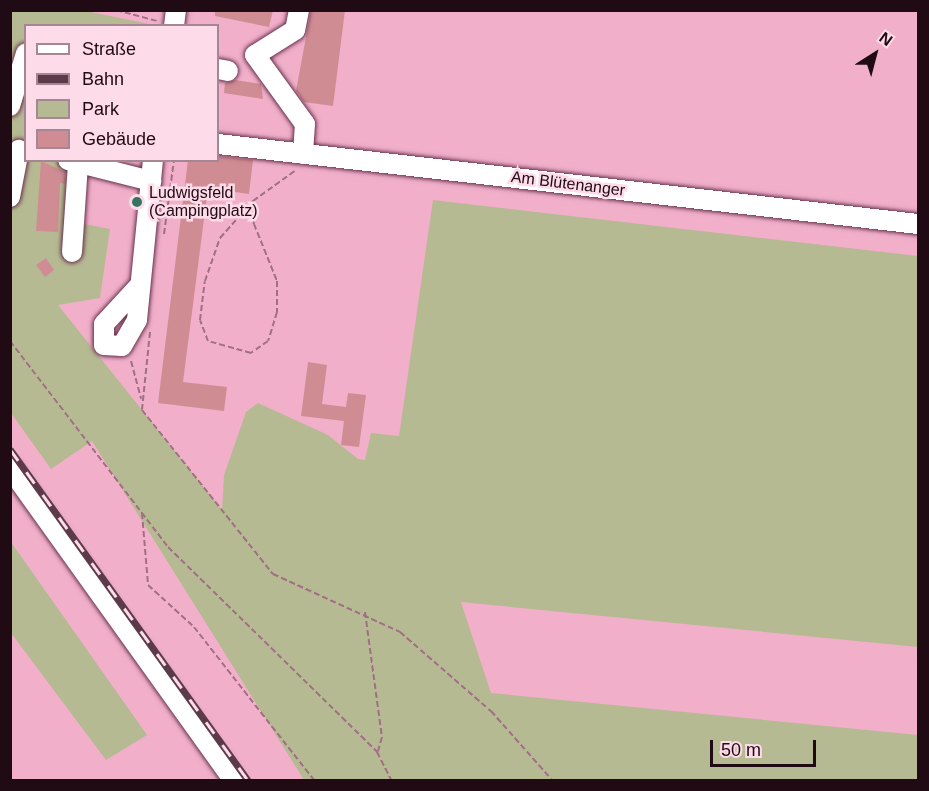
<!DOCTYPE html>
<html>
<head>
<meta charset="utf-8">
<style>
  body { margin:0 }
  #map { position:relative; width:929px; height:791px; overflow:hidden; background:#f1afca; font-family:Helvetica,sans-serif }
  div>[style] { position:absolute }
  .green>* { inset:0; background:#b6ba93 }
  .building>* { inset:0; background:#d08c93 }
  .path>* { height:2px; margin-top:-1px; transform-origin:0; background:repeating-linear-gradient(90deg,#a06f84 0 6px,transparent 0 9px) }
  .roads { filter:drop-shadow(0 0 2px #68324b) drop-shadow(0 0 2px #68324b) }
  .minor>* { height:20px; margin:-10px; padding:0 10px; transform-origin:10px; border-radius:10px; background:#fff }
  .rail>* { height:7px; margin-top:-3.5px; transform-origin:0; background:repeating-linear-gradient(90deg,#fddbe8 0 14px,#5d3a49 0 28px); box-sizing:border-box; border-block:2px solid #5d3a49 }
  .dots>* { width:16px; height:16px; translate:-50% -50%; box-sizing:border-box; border:3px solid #fddbe8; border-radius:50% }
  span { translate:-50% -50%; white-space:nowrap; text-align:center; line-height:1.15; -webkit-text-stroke:5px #fddbe8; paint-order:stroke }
  .street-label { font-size:16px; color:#200a14 }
  .poi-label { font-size:16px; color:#200a14 }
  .left { translate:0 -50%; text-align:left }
  .frame { position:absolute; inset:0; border:12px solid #200a14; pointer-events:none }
  .legend { position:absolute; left:24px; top:24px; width:195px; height:138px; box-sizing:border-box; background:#fddbe8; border:2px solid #a58793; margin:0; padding:8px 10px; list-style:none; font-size:18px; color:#200a14 }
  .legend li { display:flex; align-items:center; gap:12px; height:30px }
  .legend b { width:30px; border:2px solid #a58793 }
  .north { position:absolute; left:845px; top:24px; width:60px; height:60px; -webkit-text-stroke:4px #fddbe8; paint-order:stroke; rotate:36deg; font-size:16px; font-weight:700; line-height:24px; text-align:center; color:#200a14 }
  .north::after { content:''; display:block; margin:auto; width:21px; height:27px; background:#200a14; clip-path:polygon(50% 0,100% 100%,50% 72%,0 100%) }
  .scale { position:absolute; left:710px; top:740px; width:106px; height:27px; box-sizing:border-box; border:3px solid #200a14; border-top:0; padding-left:8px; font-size:18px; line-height:21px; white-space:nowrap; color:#200a14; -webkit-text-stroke:4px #fddbe8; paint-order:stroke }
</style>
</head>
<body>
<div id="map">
  <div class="green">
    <i style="clip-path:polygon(10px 11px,86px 11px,154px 25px,26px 26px,26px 160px,84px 161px,75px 222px,110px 229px,100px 298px,58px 305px,222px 510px,224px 475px,246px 412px,258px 403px,328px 435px,358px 459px,365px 460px,371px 433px,399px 436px,433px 200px,918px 256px,918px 647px,461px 602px,491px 693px,918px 735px,918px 780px,304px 780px,92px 441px,51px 469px,11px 413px)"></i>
    <i style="clip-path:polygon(11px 542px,147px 735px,106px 760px,11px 633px)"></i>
  </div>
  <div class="building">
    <i style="clip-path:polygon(215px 10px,273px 10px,269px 27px,215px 16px)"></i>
    <i style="clip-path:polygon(311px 10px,345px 10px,333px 106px,304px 102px,296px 91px)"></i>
    <i style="clip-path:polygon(235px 80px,261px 84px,263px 99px,224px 93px,225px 83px)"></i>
    <i style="clip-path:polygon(218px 156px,253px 160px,249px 194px,208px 188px,183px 382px,227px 387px,224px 411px,158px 403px,188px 160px,218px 160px)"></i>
    <i style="clip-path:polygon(41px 161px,65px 172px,65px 184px,60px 183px,58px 232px,36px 231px)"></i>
    <i style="clip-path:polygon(46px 258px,54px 270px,45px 277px,36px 265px)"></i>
    <i style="clip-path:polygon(308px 362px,327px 365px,322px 404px,346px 407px,348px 393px,366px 395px,359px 447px,341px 445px,344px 421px,301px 416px)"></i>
  </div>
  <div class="path">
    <i style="left:116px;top:10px;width:42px;rotate:15deg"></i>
    <i style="left:253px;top:201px;width:23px;rotate:88deg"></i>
    <i style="left:254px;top:224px;width:61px;rotate:68deg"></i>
    <i style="left:277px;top:281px;width:31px;rotate:90deg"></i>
    <i style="left:277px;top:312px;width:30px;rotate:107deg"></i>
    <i style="left:268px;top:341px;width:21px;rotate:145deg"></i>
    <i style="left:251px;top:353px;width:45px;rotate:-164.4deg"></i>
    <i style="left:208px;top:341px;width:22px;rotate:-111deg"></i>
    <i style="left:200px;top:320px;width:39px;rotate:-83deg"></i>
    <i style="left:205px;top:281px;width:46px;rotate:-70.8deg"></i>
    <i style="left:220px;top:238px;width:50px;rotate:-48.3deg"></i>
    <i style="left:253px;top:201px;width:53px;rotate:-35.8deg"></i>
    <i style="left:164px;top:234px;width:75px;rotate:-82.3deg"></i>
    <i style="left:150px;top:332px;width:78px;rotate:95.9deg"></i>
    <i style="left:142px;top:410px;width:210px;rotate:51.4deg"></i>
    <i style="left:273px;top:574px;width:140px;rotate:24.5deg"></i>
    <i style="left:400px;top:632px;width:121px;rotate:41deg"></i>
    <i style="left:491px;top:711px;width:92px;rotate:48.5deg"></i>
    <i style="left:10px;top:341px;width:260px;rotate:52.5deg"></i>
    <i style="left:168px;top:547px;width:293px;rotate:44.4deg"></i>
    <i style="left:377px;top:752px;width:31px;rotate:63deg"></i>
    <i style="left:131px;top:361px;width:39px;rotate:75deg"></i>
    <i style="left:142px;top:513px;width:72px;rotate:85.2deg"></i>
    <i style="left:148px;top:585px;width:62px;rotate:42.4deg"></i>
    <i style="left:194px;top:627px;width:194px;rotate:51.9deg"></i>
    <i style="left:365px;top:612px;width:126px;rotate:82.3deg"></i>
    <i style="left:382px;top:737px;width:15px;rotate:106deg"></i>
  </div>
  <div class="roads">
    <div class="minor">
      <i style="left:299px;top:10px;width:20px;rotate:101deg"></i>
      <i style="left:295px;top:30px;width:47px;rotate:148deg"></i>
      <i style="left:255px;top:55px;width:85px;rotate:54.1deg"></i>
      <i style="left:305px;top:124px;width:30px;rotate:94deg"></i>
      <i style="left:174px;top:26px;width:16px;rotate:-83deg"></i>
      <i style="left:218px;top:69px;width:10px;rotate:11deg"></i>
      <i style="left:10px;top:106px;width:55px;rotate:-73.2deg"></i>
      <i style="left:218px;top:144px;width:705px;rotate:6.52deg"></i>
      <i style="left:68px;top:160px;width:86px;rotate:14.2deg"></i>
      <i style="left:10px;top:197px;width:48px;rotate:-79.2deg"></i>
      <i style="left:72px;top:252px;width:89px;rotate:-86.1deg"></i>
      <i style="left:140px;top:285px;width:53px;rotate:132.7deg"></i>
      <i style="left:104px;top:324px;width:21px;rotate:90deg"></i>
      <i style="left:104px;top:345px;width:18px;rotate:3deg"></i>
      <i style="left:122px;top:346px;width:30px;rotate:-60deg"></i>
      <i style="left:137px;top:320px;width:161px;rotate:-84.3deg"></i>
      <i style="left:10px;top:468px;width:384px;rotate:54.4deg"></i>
    </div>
  </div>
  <div class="rail">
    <i style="left:10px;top:449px;width:408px;rotate:54.3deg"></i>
  </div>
  <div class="dots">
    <i style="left:137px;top:202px;background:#357462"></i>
  </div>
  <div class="street-label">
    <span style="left:568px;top:184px;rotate:7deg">Am Blütenanger</span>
  </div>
  <div class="poi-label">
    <span class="left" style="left:149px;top:202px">Ludwigsfeld<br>(Campingplatz)</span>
  </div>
  <div class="frame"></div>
  <ul class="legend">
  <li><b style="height:8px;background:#fff"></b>Straße</li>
  <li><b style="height:8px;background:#5d3a49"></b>Bahn</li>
  <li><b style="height:16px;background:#b6ba93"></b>Park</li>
  <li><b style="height:16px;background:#d08c93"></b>Gebäude</li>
  </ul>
  <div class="north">N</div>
  <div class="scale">50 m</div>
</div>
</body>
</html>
